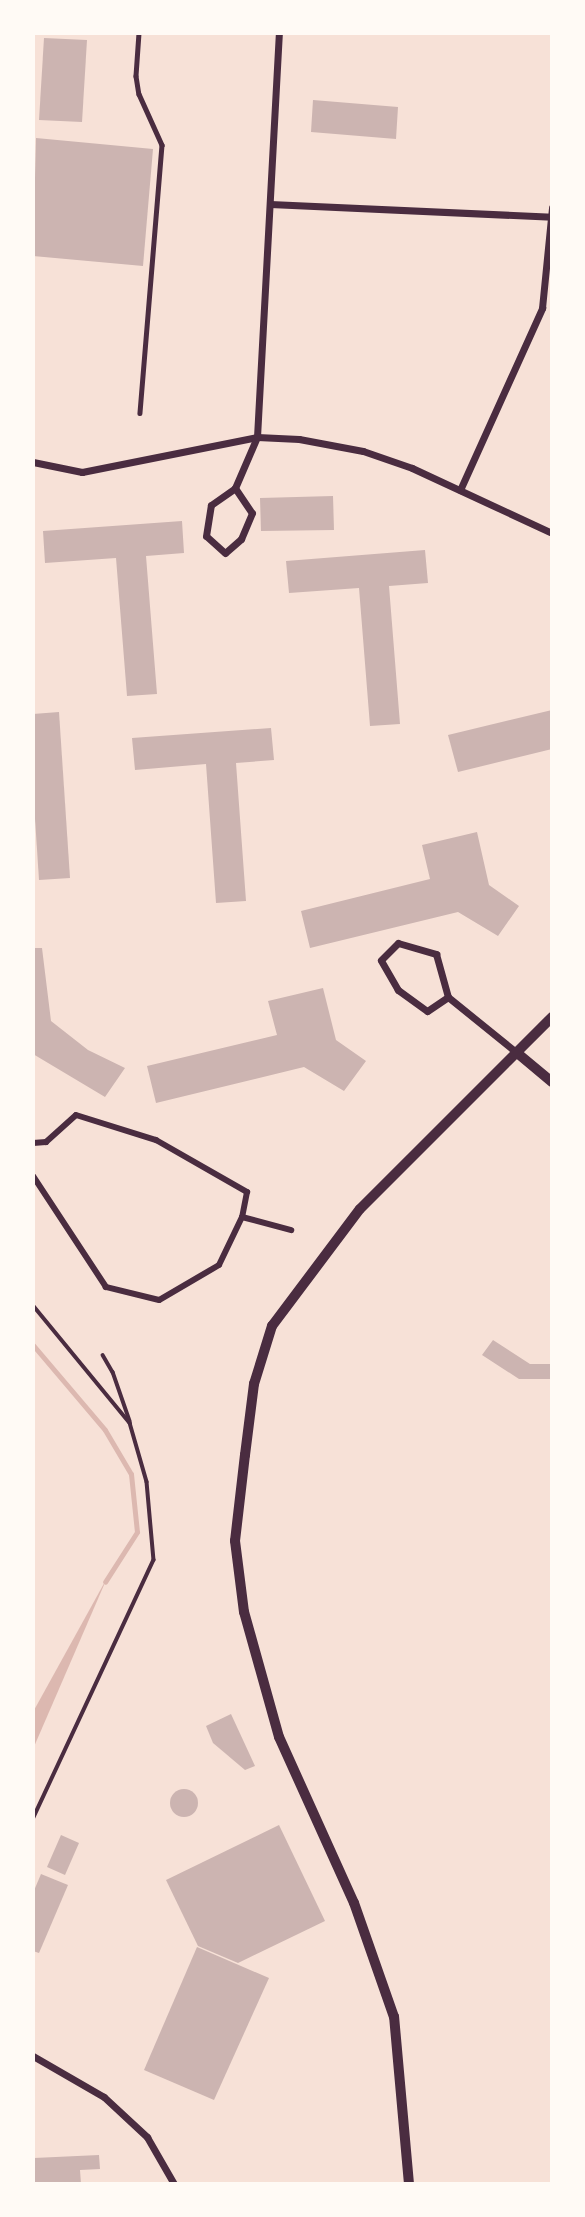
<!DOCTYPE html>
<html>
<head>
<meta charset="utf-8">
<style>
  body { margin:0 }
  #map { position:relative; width:585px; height:2217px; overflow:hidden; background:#f7e1d7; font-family:Lato,sans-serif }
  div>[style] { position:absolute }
  .water>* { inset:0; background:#dcb8b0 }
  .stream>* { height:5px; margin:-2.5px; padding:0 2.5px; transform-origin:2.5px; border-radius:2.5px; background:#dcb8b0 }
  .building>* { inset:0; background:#ccb4b1 }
  .round { border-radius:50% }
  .path>* { height:3.5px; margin:-1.75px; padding:0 1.75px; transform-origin:1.75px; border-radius:1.75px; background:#4a2c40 }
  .service>* { height:4.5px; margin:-2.25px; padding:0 2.25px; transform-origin:2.25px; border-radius:2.25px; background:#4a2c40 }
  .pedestrian>* { height:6px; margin:-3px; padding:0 3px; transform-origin:3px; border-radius:3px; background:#4a2c40 }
  .minor>* { height:7px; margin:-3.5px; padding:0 3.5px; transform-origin:3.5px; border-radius:3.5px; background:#4a2c40 }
  .tertiary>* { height:10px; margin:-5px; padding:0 5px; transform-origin:5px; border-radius:5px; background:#4a2c40 }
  span { translate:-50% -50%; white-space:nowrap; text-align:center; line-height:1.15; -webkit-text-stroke:6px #fffaf5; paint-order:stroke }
  .frame { position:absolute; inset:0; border:35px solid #fffaf5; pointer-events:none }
</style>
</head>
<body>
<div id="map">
  <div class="water">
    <i style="clip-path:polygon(107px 1578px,33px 1749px,33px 1712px)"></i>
  </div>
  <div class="stream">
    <i style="left:33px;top:1345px;width:111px;rotate:49.7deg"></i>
    <i style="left:105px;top:1430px;width:51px;rotate:59.4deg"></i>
    <i style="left:131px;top:1474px;width:58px;rotate:84.1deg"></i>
    <i style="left:137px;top:1532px;width:59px;rotate:122.6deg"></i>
  </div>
  <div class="building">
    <i style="clip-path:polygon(44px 38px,87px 40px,82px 122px,39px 120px)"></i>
    <i style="clip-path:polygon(313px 100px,398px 107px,396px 139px,311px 132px)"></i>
    <i style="clip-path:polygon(36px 138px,153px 149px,143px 266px,33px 256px)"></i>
    <i style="clip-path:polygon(333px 496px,334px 530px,261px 531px,260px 498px)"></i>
    <i style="clip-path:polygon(182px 521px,184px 553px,146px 556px,157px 694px,127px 696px,116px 558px,45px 563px,43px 531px)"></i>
    <i style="clip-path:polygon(425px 550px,428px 583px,389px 586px,400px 724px,370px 726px,359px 588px,289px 593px,286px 561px)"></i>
    <i style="clip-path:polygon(552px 710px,552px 749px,458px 772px,448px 735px)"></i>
    <i style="clip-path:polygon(59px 712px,70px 878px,39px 880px,33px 788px,33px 714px)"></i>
    <i style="clip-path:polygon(271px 728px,274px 760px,236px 763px,246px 901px,216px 903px,206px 764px,135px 770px,132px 738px)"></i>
    <i style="clip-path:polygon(477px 832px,489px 885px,519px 906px,498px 936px,458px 912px,310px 948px,301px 911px,430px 879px,422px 845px)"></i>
    <i style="clip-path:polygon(33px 948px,42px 948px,51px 1021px,88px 1050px,125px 1068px,105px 1097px,33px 1054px)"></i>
    <i style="clip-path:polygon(323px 988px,336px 1040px,366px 1061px,344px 1091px,304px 1067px,156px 1103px,147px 1066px,277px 1035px,268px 1001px)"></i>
    <i style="clip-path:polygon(493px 1340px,530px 1364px,552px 1364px,552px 1379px,519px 1379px,482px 1355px)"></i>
    <i style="clip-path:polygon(231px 1714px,255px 1766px,245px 1770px,213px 1743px,206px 1726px)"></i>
    <i class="round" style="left:170px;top:1789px;width:28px;height:28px"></i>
    <i style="clip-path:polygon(279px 1825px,325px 1921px,238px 1963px,198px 1946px,166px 1880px)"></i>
    <i style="clip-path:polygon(61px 1835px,79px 1843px,65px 1875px,47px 1867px)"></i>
    <i style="clip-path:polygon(41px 1874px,68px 1885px,39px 1953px,33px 1951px,33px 1893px)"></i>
    <i style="clip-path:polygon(197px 1947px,269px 1978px,214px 2100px,144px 2070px)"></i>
    <i style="clip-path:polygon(99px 2155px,100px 2169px,80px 2170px,81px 2184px,35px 2184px,34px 2158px)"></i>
  </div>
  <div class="path">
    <i style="left:33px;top:1305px;width:153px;rotate:50.6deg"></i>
    <i style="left:130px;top:1423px;width:61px;rotate:73.9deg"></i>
    <i style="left:147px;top:1482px;width:78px;rotate:84.9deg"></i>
    <i style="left:154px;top:1560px;width:286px;rotate:115deg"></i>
    <i style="left:103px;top:1355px;width:20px;rotate:60deg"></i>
    <i style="left:113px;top:1372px;width:52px;rotate:70.9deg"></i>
  </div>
  <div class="service">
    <i style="left:139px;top:33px;width:43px;rotate:94deg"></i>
    <i style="left:136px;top:76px;width:18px;rotate:81deg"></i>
    <i style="left:139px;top:94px;width:56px;rotate:65.7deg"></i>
    <i style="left:162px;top:145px;width:269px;rotate:94.7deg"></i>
  </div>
  <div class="pedestrian">
    <i style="left:33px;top:1143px;width:13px;rotate:-4deg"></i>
    <i style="left:46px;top:1142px;width:40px;rotate:-42deg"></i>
    <i style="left:76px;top:1115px;width:84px;rotate:17.4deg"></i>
    <i style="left:156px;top:1140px;width:105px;rotate:29.7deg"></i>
    <i style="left:247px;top:1192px;width:25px;rotate:101deg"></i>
    <i style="left:242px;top:1217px;width:53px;rotate:115.6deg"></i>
    <i style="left:219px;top:1265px;width:69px;rotate:149.7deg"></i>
    <i style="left:159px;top:1300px;width:55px;rotate:-166.2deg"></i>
    <i style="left:106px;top:1287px;width:133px;rotate:-123.3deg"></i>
    <i style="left:242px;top:1217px;width:51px;rotate:14.9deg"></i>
  </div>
  <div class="minor">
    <i style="left:270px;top:204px;width:282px;rotate:2.6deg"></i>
    <i style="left:33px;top:462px;width:50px;rotate:11.5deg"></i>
    <i style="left:82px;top:472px;width:178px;rotate:-11.3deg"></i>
    <i style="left:257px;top:437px;width:42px;rotate:2.7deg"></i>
    <i style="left:299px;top:439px;width:65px;rotate:10.6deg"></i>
    <i style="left:363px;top:451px;width:52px;rotate:19.1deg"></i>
    <i style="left:412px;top:468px;width:154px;rotate:24.9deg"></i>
    <i style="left:235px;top:488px;width:30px;rotate:56deg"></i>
    <i style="left:252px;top:513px;width:28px;rotate:113deg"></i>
    <i style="left:241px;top:539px;width:21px;rotate:139deg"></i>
    <i style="left:225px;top:553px;width:25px;rotate:-138deg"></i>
    <i style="left:206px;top:536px;width:31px;rotate:-81deg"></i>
    <i style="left:211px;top:505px;width:29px;rotate:-35deg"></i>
    <i style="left:235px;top:488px;width:56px;rotate:-66.7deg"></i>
    <i style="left:257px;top:437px;width:405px;rotate:-86.9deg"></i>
    <i style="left:460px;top:490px;width:200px;rotate:-65.7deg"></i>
    <i style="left:542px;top:308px;width:101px;rotate:-84.3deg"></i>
    <i style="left:448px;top:997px;width:25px;rotate:146deg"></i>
    <i style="left:427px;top:1011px;width:36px;rotate:-144deg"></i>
    <i style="left:398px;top:990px;width:34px;rotate:-120deg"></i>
    <i style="left:381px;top:960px;width:24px;rotate:-45deg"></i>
    <i style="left:398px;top:943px;width:40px;rotate:16deg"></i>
    <i style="left:436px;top:954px;width:45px;rotate:74.4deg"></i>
    <i style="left:448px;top:997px;width:87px;rotate:39deg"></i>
    <i style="left:33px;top:2056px;width:82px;rotate:30deg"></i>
    <i style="left:104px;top:2097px;width:59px;rotate:42.9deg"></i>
    <i style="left:147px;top:2137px;width:54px;rotate:60.1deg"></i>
  </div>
  <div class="tertiary">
    <i style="left:516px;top:1052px;width:47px;rotate:39.8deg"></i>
    <i style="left:409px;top:2184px;width:168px;rotate:-95.1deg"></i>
    <i style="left:394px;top:2017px;width:121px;rotate:-109.3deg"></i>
    <i style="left:354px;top:1903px;width:182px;rotate:-114.3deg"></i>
    <i style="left:279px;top:1737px;width:130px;rotate:-105.6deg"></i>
    <i style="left:244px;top:1612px;width:72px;rotate:-97.2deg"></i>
    <i style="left:235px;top:1541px;width:87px;rotate:-83.4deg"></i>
    <i style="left:245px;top:1455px;width:72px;rotate:-82.8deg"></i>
    <i style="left:254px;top:1384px;width:61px;rotate:-72.8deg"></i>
    <i style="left:272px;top:1326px;width:146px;rotate:-53.1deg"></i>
    <i style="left:360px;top:1209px;width:272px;rotate:-45deg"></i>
  </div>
  <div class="frame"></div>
</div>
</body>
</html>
